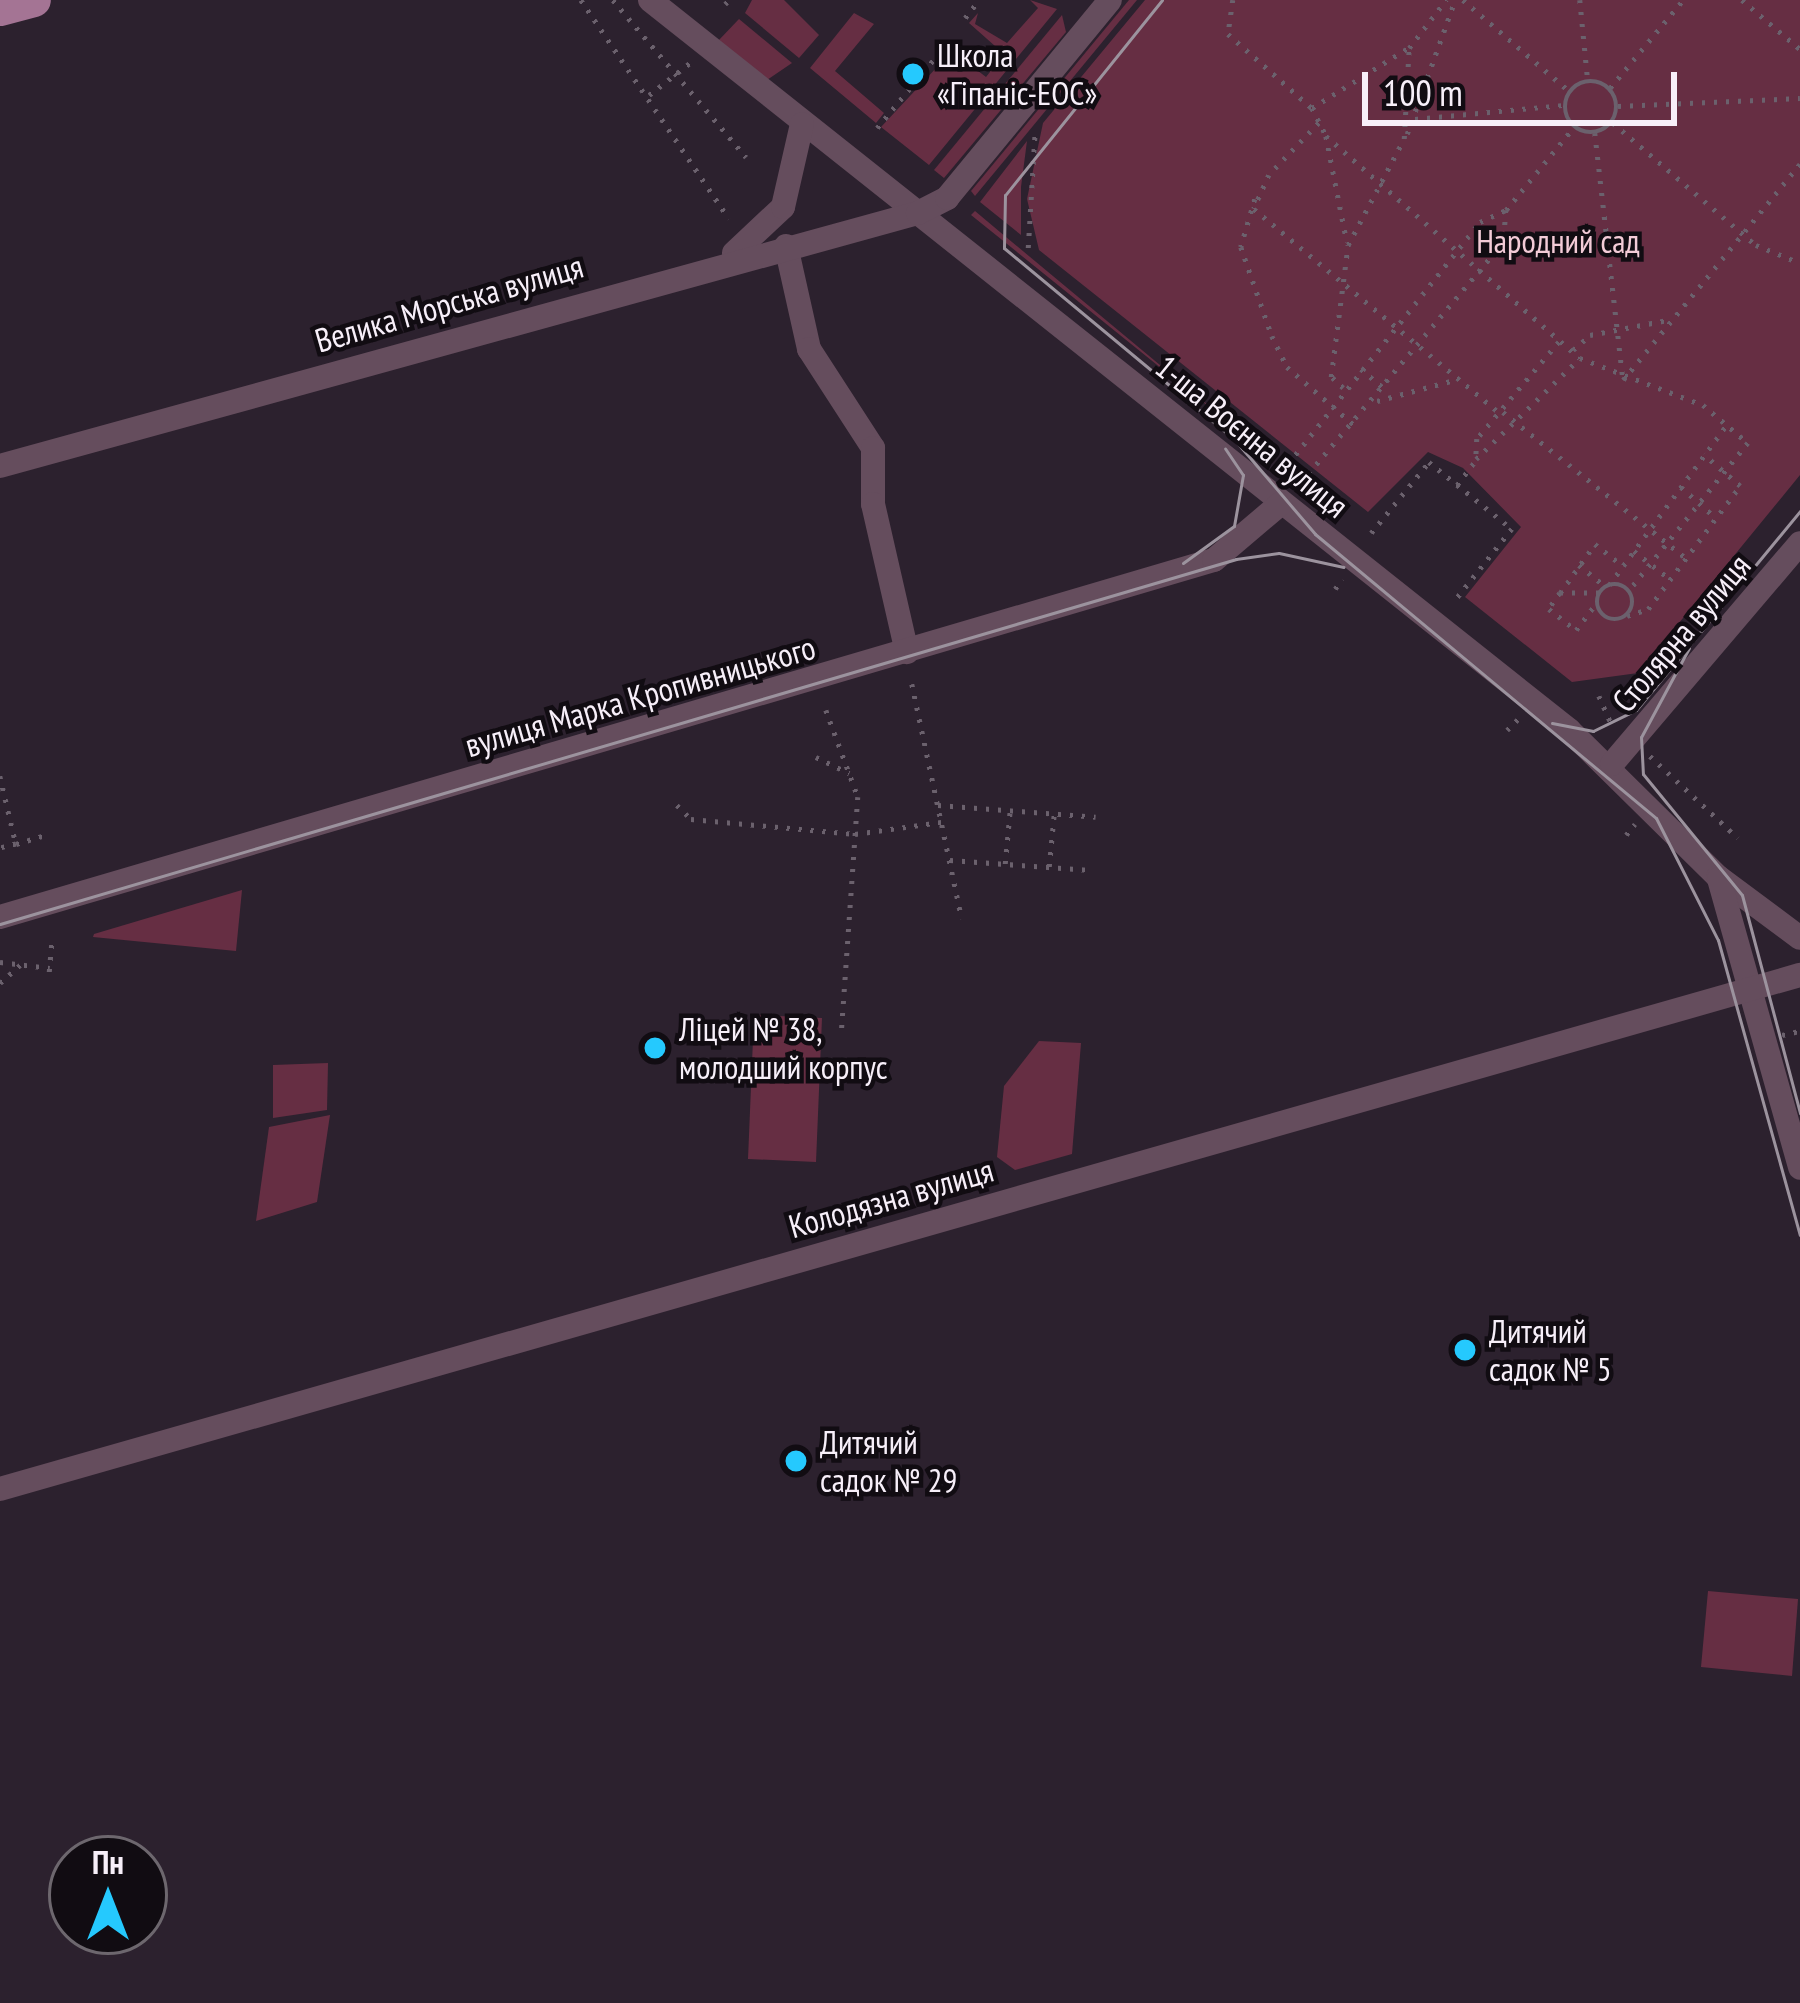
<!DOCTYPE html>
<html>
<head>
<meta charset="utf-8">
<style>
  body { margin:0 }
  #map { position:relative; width:1800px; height:2003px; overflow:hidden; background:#2c212e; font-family:"PT Sans Narrow",sans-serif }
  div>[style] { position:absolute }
  .green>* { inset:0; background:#662e43 }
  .path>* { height:4.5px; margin-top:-2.25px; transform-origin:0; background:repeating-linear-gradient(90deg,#6b616d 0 3px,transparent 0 12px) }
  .path>.ring { margin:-2.25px; padding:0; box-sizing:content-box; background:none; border:4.5px solid #6b616d; border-radius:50% }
  .minor>* { height:24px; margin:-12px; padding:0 12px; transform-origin:12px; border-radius:12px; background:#654d5d }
  .major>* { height:33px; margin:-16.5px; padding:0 16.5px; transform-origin:16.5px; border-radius:16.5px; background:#a47494 }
  .tram>* { height:3px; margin:-1.5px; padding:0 1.5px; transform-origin:1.5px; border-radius:1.5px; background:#9c939e }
  .dots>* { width:33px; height:33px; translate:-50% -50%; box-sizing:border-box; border:6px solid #110c12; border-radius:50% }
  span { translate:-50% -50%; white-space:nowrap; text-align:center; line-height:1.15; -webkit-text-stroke:9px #110c12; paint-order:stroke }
  .poi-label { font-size:33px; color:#f7eff9 }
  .left { translate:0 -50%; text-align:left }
  .park-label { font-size:33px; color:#f3cbd7 }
  .street-label { font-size:33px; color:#f7eff9 }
  .north { position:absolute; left:48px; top:1835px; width:120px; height:120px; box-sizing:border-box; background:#110c12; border:3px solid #6d676e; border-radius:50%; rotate:0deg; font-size:33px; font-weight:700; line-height:48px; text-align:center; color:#f7eff9 }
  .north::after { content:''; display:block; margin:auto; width:42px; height:54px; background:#25c9fe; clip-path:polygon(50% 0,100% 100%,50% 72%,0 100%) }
  .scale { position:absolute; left:1362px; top:72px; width:315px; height:54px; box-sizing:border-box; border:6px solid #f7eff9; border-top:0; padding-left:15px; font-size:36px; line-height:42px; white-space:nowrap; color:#f7eff9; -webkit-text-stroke:9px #110c12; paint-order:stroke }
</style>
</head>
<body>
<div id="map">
  <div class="green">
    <i style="clip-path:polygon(752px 0,784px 0,819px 35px,799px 58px,745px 13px)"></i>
    <i style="clip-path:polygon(1030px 0,1057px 9px,929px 165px,881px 127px,952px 51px,986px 77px,1004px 54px,969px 23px,978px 13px,975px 24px,1007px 43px,1038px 8px)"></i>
    <i style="clip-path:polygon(1129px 0,1137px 0,975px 196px,971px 191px)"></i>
    <i style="clip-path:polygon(1145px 0,1800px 0,1800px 475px,1638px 673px,1572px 682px,1465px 597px,1521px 527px,1463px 468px,1428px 452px,1368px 512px,1039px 250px,1027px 199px,1043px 123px)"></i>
    <i style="clip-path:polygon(854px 13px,874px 24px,835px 71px,884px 113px,876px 123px,810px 68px)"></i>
    <i style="clip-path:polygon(1062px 15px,1066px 32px,944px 178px,934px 170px)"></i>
    <i style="clip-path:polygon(739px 19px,792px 63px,767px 80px,718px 41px)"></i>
    <i style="clip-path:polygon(1027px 141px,1021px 187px,1021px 235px,980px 202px)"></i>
    <i style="clip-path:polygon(975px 211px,1000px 232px,1249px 439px,971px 215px)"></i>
    <i style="clip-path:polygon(242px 890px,236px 951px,93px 937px,94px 934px)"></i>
    <i style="clip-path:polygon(754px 1015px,822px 1018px,816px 1162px,748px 1159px)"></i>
    <i style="clip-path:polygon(1039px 1041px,1081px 1043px,1072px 1154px,1015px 1170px,997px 1157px,1004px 1086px)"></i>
    <i style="clip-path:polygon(328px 1063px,327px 1110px,273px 1118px,273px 1065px)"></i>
    <i style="clip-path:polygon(330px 1115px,317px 1202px,256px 1221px,269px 1127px)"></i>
    <i style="clip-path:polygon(1708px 1591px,1798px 1599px,1792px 1676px,1701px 1667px)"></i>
  </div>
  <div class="path">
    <i style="left:581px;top:0;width:264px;rotate:55.9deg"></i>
    <i style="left:613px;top:0;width:206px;rotate:49.7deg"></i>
    <i style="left:1233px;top:0;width:34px;rotate:98deg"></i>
    <i style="left:1228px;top:34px;width:112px;rotate:41.4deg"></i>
    <i style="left:1312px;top:108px;width:31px;rotate:63deg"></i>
    <i style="left:1326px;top:136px;width:337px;rotate:41.2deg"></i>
    <i style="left:1580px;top:358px;width:132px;rotate:20.9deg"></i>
    <i style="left:1703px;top:405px;width:59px;rotate:40.2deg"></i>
    <i style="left:1748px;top:443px;width:190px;rotate:128.8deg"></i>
    <i style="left:1463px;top:0;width:138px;rotate:40.6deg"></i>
    <i style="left:1580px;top:0;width:81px;rotate:84.4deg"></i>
    <i style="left:1742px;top:0;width:76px;rotate:40.2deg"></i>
    <i style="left:725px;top:4px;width:6px;rotate:-45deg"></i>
    <i style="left:965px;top:18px;width:23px;rotate:-52deg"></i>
    <i class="ring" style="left:1565px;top:81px;width:47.5px;height:47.5px"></i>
    <i style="left:1610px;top:88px;width:114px;rotate:-50.3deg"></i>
    <i style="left:649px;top:95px;width:53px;rotate:-38.2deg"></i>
    <i style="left:1618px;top:106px;width:182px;rotate:-2.5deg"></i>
    <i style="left:1312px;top:108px;width:113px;rotate:-32deg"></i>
    <i style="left:1415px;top:119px;width:150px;rotate:-5.4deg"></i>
    <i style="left:1319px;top:123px;width:72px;rotate:133.9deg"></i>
    <i style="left:1269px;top:175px;width:37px;rotate:114deg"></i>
    <i style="left:1254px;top:209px;width:320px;rotate:39.7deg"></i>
    <i style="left:1613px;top:123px;width:188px;rotate:40.5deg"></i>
    <i style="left:1756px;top:245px;width:48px;rotate:22.2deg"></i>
    <i style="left:877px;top:128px;width:105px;rotate:-50.4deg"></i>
    <i style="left:1595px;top:133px;width:249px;rotate:83.5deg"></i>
    <i style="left:1407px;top:134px;width:142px;rotate:-70.3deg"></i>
    <i style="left:1326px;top:136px;width:108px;rotate:78.8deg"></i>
    <i style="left:1255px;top:199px;width:50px;rotate:106.3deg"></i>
    <i style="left:1241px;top:247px;width:94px;rotate:70.8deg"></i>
    <i style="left:1272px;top:336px;width:34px;rotate:64deg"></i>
    <i style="left:1287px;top:367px;width:89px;rotate:40.9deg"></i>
    <i style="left:1506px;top:210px;width:107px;rotate:-50.7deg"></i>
    <i style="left:1028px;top:248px;width:119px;rotate:-86.6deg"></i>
    <i style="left:1559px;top:342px;width:127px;rotate:130.2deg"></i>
    <i style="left:1477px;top:439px;width:20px;rotate:93deg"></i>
    <i style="left:1476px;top:459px;width:145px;rotate:-44.2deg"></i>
    <i style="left:1573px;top:350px;width:23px;rotate:-41deg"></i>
    <i style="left:1590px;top:335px;width:79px;rotate:-10.9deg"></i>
    <i style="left:1361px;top:369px;width:30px;rotate:40deg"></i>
    <i style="left:1623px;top:380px;width:279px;rotate:-50.7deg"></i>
    <i style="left:1343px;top:388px;width:16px;rotate:-137deg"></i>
    <i style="left:1331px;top:377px;width:133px;rotate:-82.7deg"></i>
    <i style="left:1348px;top:245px;width:120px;rotate:-62.2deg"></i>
    <i style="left:1404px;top:139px;width:91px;rotate:-86.9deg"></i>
    <i style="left:1409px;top:48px;width:61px;rotate:-52.4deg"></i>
    <i style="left:1377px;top:401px;width:84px;rotate:-15.2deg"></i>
    <i style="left:1503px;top:412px;width:234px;rotate:38.6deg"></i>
    <i style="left:1288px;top:464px;width:309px;rotate:-51.6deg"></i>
    <i style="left:1480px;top:222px;width:29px;rotate:-25deg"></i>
    <i style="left:1506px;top:210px;width:32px;rotate:94deg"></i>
    <i style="left:1504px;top:242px;width:309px;rotate:130.1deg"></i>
    <i style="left:1457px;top:485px;width:30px;rotate:-53deg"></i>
    <i style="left:1681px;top:487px;width:47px;rotate:41.5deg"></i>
    <i style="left:1371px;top:533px;width:92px;rotate:-50.8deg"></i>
    <i style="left:1429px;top:462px;width:107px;rotate:38.9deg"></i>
    <i style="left:1512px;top:529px;width:93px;rotate:128.5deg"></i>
    <i style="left:1634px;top:551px;width:46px;rotate:37.9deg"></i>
    <i style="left:1579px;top:565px;width:35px;rotate:39deg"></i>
    <i class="ring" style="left:1597px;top:584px;width:31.5px;height:31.5px"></i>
    <i style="left:1609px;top:585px;width:197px;rotate:-53.7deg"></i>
    <i style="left:1335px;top:589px;width:12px;rotate:-55deg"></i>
    <i style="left:1560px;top:593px;width:19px;rotate:125deg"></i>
    <i style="left:1549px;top:609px;width:34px;rotate:38deg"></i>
    <i style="left:1576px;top:630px;width:35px;rotate:-53deg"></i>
    <i style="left:1599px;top:593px;width:39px;rotate:180deg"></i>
    <i style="left:1560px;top:593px;width:60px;rotate:-54.5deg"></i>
    <i style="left:1595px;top:544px;width:36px;rotate:38deg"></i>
    <i style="left:1627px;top:616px;width:22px;rotate:-18deg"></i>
    <i style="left:1648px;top:609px;width:154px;rotate:-53.2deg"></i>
    <i style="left:1740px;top:486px;width:48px;rotate:-139.3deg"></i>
    <i style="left:912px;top:684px;width:240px;rotate:78deg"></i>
    <i style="left:1599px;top:696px;width:34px;rotate:66deg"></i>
    <i style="left:826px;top:710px;width:93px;rotate:69.8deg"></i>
    <i style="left:858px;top:797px;width:232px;rotate:94deg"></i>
    <i style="left:1507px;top:730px;width:18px;rotate:-45deg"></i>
    <i style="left:1650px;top:756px;width:120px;rotate:43deg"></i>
    <i style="left:816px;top:757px;width:37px;rotate:26deg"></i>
    <i style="left:0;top:776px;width:70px;rotate:76.8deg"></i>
    <i style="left:16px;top:844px;width:16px;rotate:166deg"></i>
    <i style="left:677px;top:805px;width:20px;rotate:45deg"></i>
    <i style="left:691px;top:819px;width:165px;rotate:5.2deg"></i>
    <i style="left:855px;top:834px;width:87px;rotate:-7.9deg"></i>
    <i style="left:938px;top:805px;width:158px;rotate:4.3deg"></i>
    <i style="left:1626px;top:835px;width:14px;rotate:-51deg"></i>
    <i style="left:16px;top:844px;width:31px;rotate:-17deg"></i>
    <i style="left:950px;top:860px;width:141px;rotate:4.1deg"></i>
    <i style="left:1005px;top:864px;width:54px;rotate:-84.7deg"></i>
    <i style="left:1049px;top:867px;width:53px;rotate:-84.6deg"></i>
    <i style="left:0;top:962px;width:50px;rotate:6.8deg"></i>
    <i style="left:49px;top:972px;width:33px;rotate:-85deg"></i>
    <i style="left:0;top:983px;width:27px;rotate:-42deg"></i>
    <i style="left:1782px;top:1035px;width:18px;rotate:-13deg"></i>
  </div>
  <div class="minor">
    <i style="left:650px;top:0;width:1174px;rotate:38.46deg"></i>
    <i style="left:1569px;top:730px;width:209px;rotate:44.6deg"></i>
    <i style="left:1718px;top:877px;width:102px;rotate:36.6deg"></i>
    <i style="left:786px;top:246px;width:106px;rotate:77.4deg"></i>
    <i style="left:809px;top:349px;width:118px;rotate:57.1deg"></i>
    <i style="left:873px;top:448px;width:56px;rotate:90deg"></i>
    <i style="left:873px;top:504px;width:152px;rotate:77.1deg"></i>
    <i style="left:734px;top:253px;width:67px;rotate:-43.2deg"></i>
    <i style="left:783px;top:207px;width:85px;rotate:-77.1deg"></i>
    <i style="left:0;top:466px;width:952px;rotate:-15.41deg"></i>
    <i style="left:918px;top:213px;width:33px;rotate:-27deg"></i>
    <i style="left:947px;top:198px;width:256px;rotate:-50.5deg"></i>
    <i style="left:1612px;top:764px;width:290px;rotate:-49.6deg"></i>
    <i style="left:1719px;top:879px;width:300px;rotate:74.3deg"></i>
    <i style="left:0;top:917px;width:1265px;rotate:-16.39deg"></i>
    <i style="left:1214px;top:560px;width:87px;rotate:-40.3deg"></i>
    <i style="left:0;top:1489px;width:1872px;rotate:-15.94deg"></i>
  </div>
  <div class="major">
    <i style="left:0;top:9px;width:35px;rotate:-15deg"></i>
  </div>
  <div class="tram">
    <i style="left:1162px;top:0;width:250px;rotate:128.8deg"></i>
    <i style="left:1005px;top:195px;width:53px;rotate:91.1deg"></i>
    <i style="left:1004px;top:248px;width:299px;rotate:39.7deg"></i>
    <i style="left:1234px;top:439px;width:125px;rotate:49.5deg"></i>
    <i style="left:1315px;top:534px;width:444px;rotate:39.8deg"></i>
    <i style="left:1656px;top:818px;width:137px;rotate:63.1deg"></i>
    <i style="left:1718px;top:940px;width:306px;rotate:74.5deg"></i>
    <i style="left:1183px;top:563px;width:63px;rotate:-36deg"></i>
    <i style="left:1234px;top:526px;width:52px;rotate:-80deg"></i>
    <i style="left:1243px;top:475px;width:32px;rotate:-124deg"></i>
    <i style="left:1689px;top:648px;width:101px;rotate:118.3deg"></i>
    <i style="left:1641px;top:737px;width:37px;rotate:87deg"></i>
    <i style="left:1643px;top:774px;width:156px;rotate:50.7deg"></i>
    <i style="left:1742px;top:895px;width:226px;rotate:75.1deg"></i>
    <i style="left:1552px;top:723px;width:42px;rotate:11deg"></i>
    <i style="left:1593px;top:731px;width:48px;rotate:-26deg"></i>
    <i style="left:1636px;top:710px;width:258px;rotate:-50.5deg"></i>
    <i style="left:0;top:924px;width:1289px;rotate:-16.45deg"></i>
    <i style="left:1236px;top:559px;width:43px;rotate:-7.9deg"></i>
    <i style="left:1279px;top:553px;width:66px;rotate:12.2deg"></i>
  </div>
  <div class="dots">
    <i style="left:913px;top:74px;background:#25c9fe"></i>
    <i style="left:655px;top:1048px;background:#25c9fe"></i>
    <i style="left:1465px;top:1350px;background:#25c9fe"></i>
    <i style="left:796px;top:1461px;background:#25c9fe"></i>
  </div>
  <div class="poi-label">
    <span class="left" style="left:937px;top:74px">Школа<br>«Гіпаніс-ЕОС»</span>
    <span class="left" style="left:679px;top:1048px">Ліцей № 38,<br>молодший корпус</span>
    <span class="left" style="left:1489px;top:1350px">Дитячий<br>садок № 5</span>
    <span class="left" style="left:820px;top:1461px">Дитячий<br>садок № 29</span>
  </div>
  <div class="park-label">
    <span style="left:1558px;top:241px">Народний сад</span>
  </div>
  <div class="street-label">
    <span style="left:449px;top:303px;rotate:-16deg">Велика Морська вулиця</span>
    <span style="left:1252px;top:436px;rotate:39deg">1-ша Воєнна вулиця</span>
    <span style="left:1681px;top:633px;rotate:-50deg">Столярна вулиця</span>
    <span style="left:640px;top:696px;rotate:-16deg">вулиця Марка Кропивницького</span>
    <span style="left:891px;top:1198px;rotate:-16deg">Колодязна вулиця</span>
  </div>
  <div class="north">Пн</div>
  <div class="scale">100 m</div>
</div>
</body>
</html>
